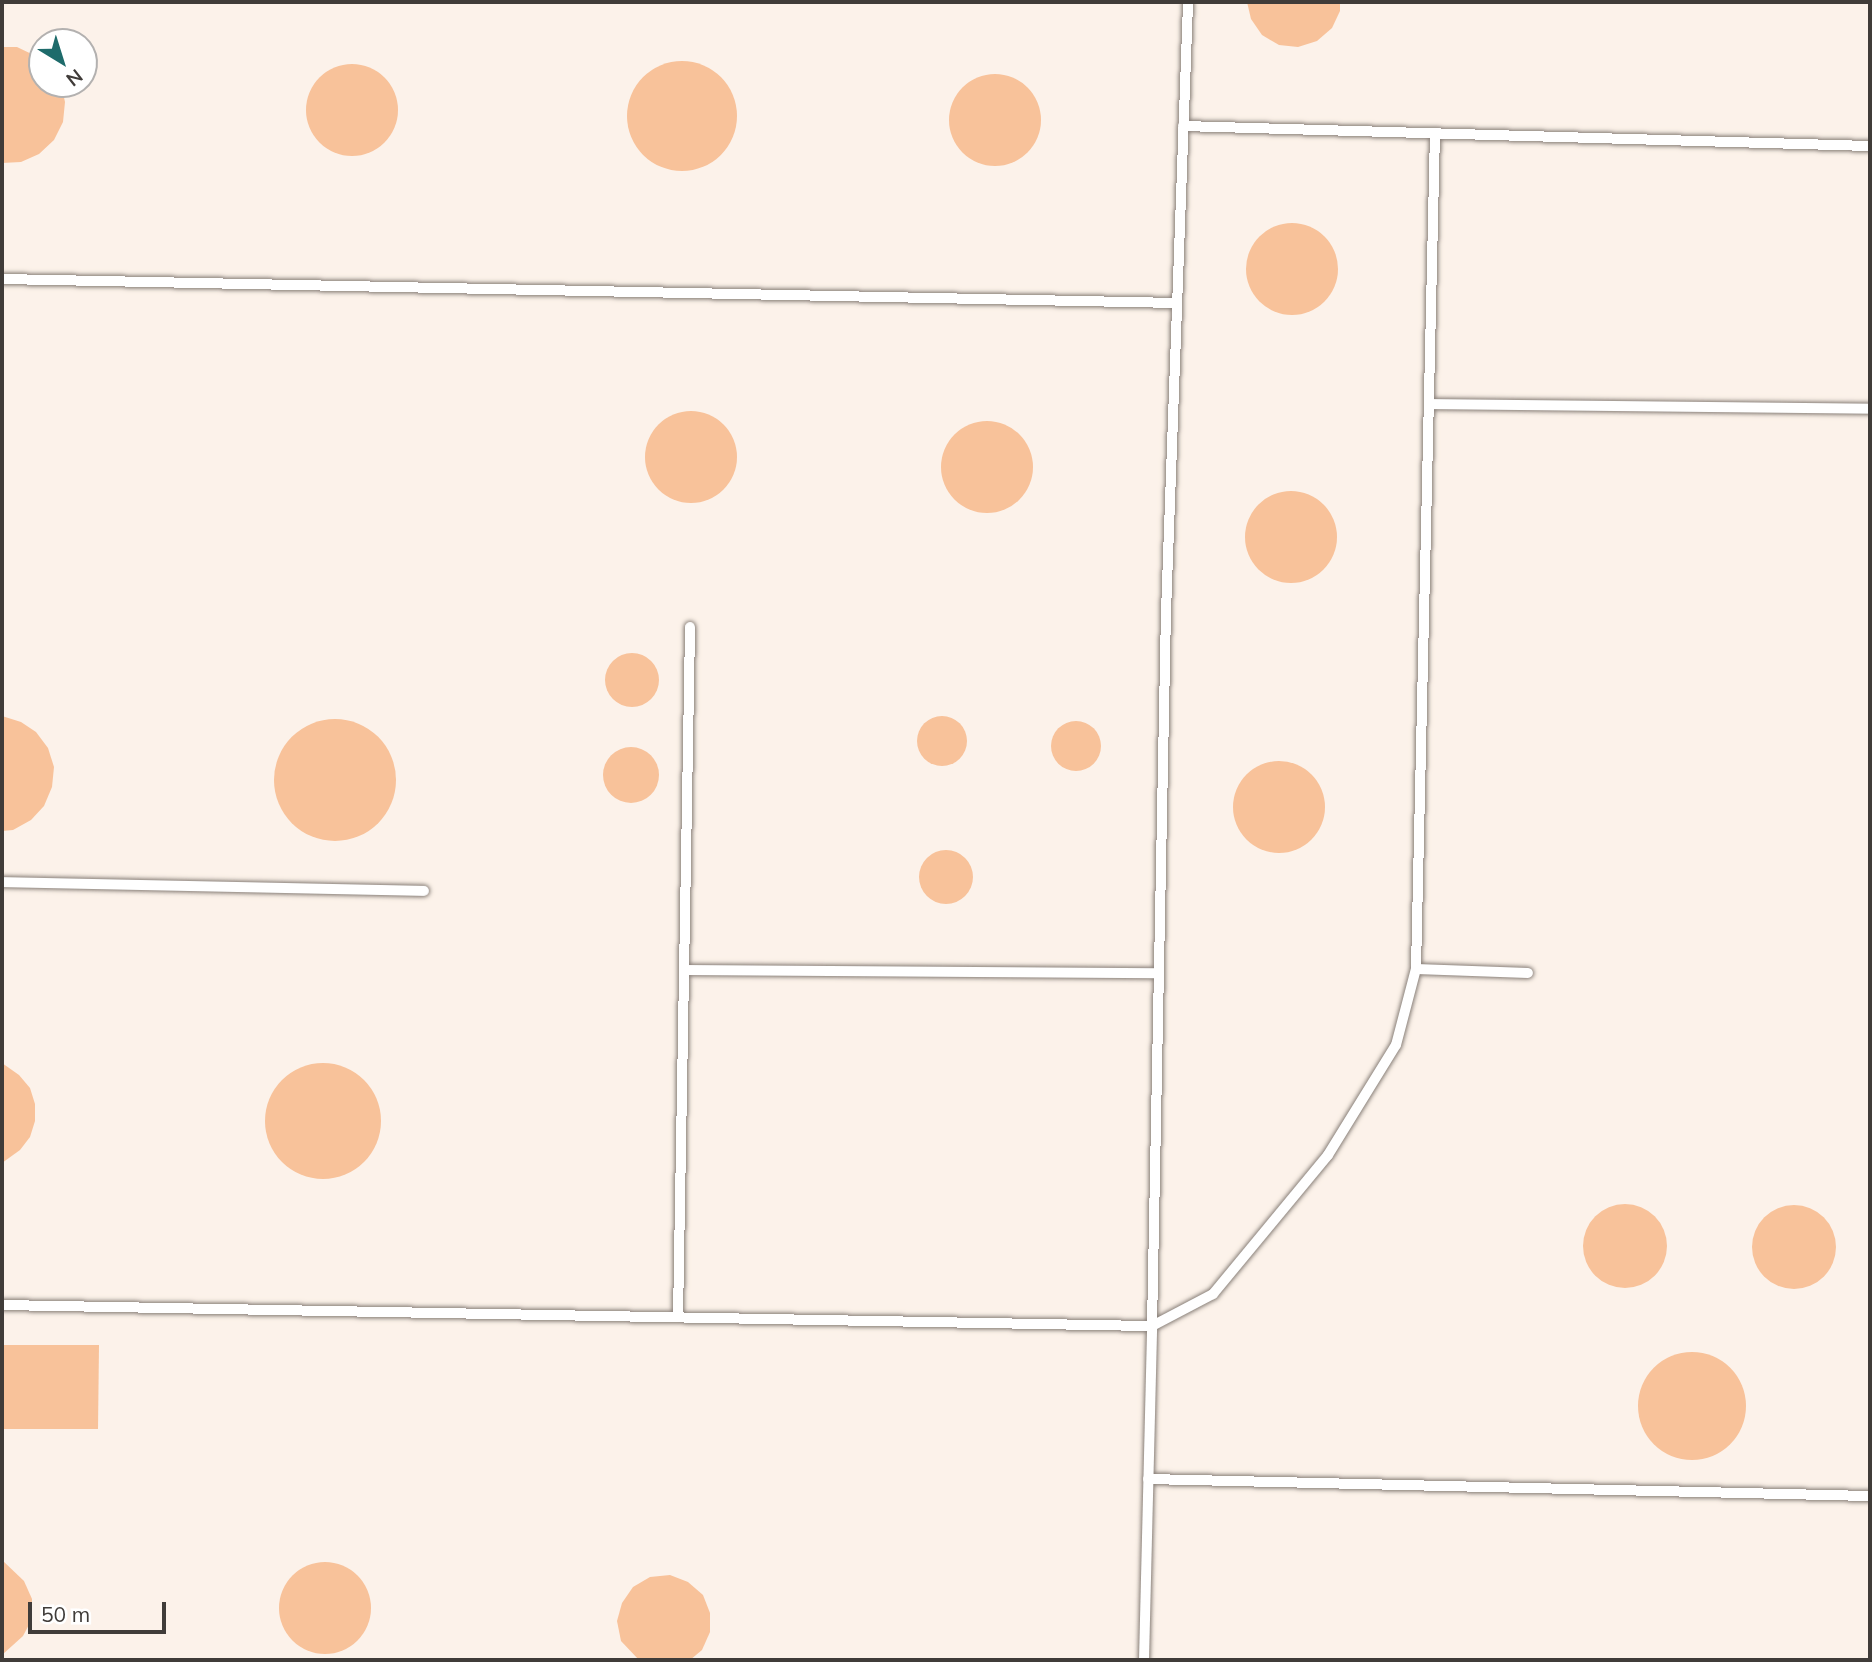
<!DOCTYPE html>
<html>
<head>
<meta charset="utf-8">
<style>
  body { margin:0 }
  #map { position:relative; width:1872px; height:1662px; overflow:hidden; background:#fcf2ea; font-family:Mulish,sans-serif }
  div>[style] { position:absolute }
  .building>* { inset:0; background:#f8c29a }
  .round { border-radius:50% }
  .roads { filter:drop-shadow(0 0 2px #898079) drop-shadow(0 0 2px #898079) }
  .lane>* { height:10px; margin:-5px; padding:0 5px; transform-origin:5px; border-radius:5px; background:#fff }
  span { translate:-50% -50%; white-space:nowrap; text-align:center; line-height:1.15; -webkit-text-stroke:5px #fff; paint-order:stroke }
  .frame { position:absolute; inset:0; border:4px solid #403c39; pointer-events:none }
  .north { position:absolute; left:28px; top:28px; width:70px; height:70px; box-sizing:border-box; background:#fff; border:2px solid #b3b1b0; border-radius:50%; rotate:142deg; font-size:19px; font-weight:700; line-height:28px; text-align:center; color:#403c39 }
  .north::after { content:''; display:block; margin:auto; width:24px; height:32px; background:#1e6b6b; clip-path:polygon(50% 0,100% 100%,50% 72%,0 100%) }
  .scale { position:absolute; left:28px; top:1602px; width:138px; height:32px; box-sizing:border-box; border:4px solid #403c39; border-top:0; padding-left:9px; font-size:21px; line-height:24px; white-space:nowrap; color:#403c39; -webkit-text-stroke:5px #fff; paint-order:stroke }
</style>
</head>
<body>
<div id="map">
  <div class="building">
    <i style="clip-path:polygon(1247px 2px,1340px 2px,1340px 11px,1332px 28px,1317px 41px,1298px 47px,1279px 45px,1262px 35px,1251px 19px)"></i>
    <i style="clip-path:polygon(2px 47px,17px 47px,42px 59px,42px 84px,61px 84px,65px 102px,63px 122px,54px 140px,39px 154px,21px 162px,2px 163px)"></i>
    <i class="round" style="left:627px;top:61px;width:110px;height:110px"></i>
    <i class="round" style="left:306px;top:64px;width:92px;height:92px"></i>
    <i class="round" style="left:949px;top:74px;width:92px;height:92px"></i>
    <i class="round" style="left:1246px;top:223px;width:92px;height:92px"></i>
    <i class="round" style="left:645px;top:411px;width:92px;height:92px"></i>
    <i class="round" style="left:941px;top:421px;width:92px;height:92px"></i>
    <i class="round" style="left:1245px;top:491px;width:92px;height:92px"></i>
    <i class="round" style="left:605px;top:653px;width:54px;height:54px"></i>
    <i class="round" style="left:917px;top:716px;width:50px;height:50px"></i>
    <i style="clip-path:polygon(2px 716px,21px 722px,36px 732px,48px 748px,54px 767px,52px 787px,44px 806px,31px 820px,13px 830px,2px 831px)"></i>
    <i class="round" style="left:274px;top:719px;width:122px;height:122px"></i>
    <i class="round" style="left:1051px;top:721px;width:50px;height:50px"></i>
    <i class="round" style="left:603px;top:747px;width:56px;height:56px"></i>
    <i class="round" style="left:1233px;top:761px;width:92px;height:92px"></i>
    <i class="round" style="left:919px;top:850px;width:54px;height:54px"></i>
    <i class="round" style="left:265px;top:1063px;width:116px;height:116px"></i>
    <i style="clip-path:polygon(2px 1063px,19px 1075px,30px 1088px,35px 1104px,35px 1121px,30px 1137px,20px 1150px,2px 1163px)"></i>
    <i class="round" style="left:1583px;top:1204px;width:84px;height:84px"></i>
    <i class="round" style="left:1752px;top:1205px;width:84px;height:84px"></i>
    <i style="clip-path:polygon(2px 1345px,99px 1345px,98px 1429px,2px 1429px)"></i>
    <i class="round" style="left:1638px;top:1352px;width:108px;height:108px"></i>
    <i style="clip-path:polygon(2px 1560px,24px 1581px,32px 1599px,32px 1619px,23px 1636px,2px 1655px)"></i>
    <i class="round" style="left:279px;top:1562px;width:92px;height:92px"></i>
    <i style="clip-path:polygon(670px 1575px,688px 1582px,703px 1595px,710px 1613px,710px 1632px,702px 1650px,690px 1660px,639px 1660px,621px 1641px,617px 1621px,622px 1603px,633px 1587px,650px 1577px)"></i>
  </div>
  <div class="roads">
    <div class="lane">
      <i style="left:1183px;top:126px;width:687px;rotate:1.67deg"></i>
      <i style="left:2px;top:279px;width:1175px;rotate:1.17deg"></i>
      <i style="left:1429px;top:404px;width:441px;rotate:0.6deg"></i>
      <i style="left:2px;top:882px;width:422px;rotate:1.2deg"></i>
      <i style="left:1416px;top:969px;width:112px;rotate:2deg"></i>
      <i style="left:684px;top:970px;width:475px;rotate:0.4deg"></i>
      <i style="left:2px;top:1305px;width:1150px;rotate:1.05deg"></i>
      <i style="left:1152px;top:1326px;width:714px;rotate:-88.88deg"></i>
      <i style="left:1166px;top:612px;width:610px;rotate:-87.93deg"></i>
      <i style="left:678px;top:1317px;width:690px;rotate:-89deg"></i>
      <i style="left:1148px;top:1479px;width:722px;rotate:1.35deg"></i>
      <i style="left:1144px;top:1660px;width:334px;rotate:-88.6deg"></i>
      <i style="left:1152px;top:1326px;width:69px;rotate:-27.7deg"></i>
      <i style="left:1213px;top:1294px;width:180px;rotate:-50.4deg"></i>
      <i style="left:1328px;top:1155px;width:129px;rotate:-58.3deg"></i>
      <i style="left:1396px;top:1045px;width:79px;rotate:-75.3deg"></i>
      <i style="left:1416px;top:969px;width:835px;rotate:-88.7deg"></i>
    </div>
  </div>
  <div class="frame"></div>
  <div class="north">N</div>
  <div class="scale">50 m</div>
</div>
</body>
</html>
